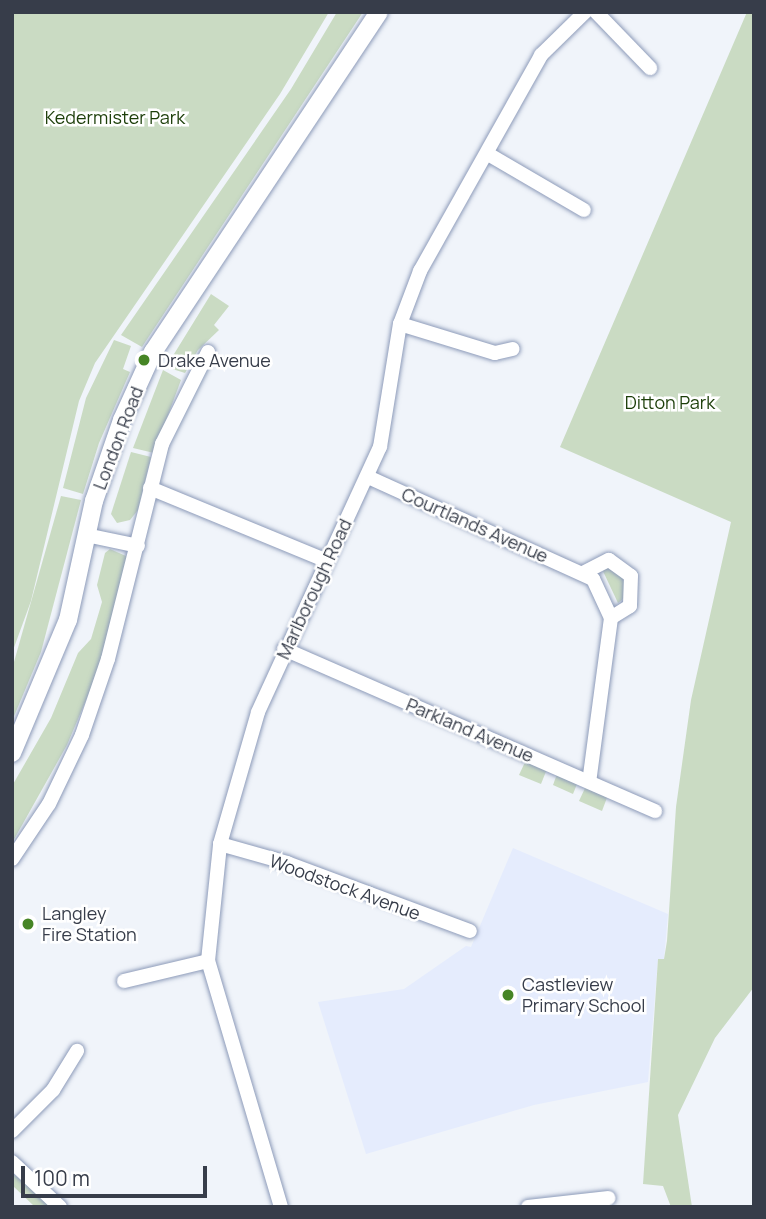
<!DOCTYPE html>
<html>
<head>
<meta charset="utf-8">
<style>
  body { margin:0 }
  #map { position:relative; width:766px; height:1219px; overflow:hidden; background:#f0f4fa; font-family:Manrope,sans-serif }
  div>[style] { position:absolute }
  .built>* { inset:0; background:#e5ecfd }
  .green>* { inset:0; background:#cadbc3 }
  .roads { filter:drop-shadow(0 0 2px #8d9bb9) drop-shadow(0 0 2px #8d9bb9) }
  .minor>* { height:14px; margin:-7px; padding:0 7px; transform-origin:7px; border-radius:7px; background:#fff }
  .major>* { height:18px; margin:-9px; padding:0 9px; transform-origin:9px; border-radius:9px; background:#fff }
  .dots>* { width:19px; height:19px; translate:-50% -50%; box-sizing:border-box; border:4px solid #fff; border-radius:50% }
  span { translate:-50% -50%; white-space:nowrap; text-align:center; line-height:1.15; -webkit-text-stroke:5px #fff; paint-order:stroke }
  .park-label { font-size:18px; color:#1c3e09 }
  .poi-label { font-size:18px; color:#373d4a }
  .left { translate:0 -50%; text-align:left }
  .street-label { font-size:18px; color:#373d4a }
  .frame { position:absolute; inset:0; border:14px solid #373d4a; pointer-events:none }
  .scale { position:absolute; left:21px; top:1166px; width:186px; height:32px; box-sizing:border-box; border:4px solid #373d4a; border-top:0; padding-left:9px; font-size:21px; line-height:24px; white-space:nowrap; color:#373d4a; -webkit-text-stroke:5px #fff; paint-order:stroke }
</style>
</head>
<body>
<div id="map">
  <div class="built">
    <i style="clip-path:polygon(513px 848px,668px 914px,664px 959px,658px 959px,648px 1082px,534px 1105px,366px 1154px,318px 1002px,404px 989px,466px 946px,471px 947px)"></i>
  </div>
  <div class="green">
    <i style="clip-path:polygon(12px 12px,329px 12px,280px 94px,95px 363px,79px 401px,31px 601px,12px 653px)"></i>
    <i style="clip-path:polygon(337px 12px,363px 12px,142px 347px,121px 335px,291px 89px)"></i>
    <i style="clip-path:polygon(747px 12px,754px 12px,754px 987px,715px 1038px,678px 1115px,692px 1207px,671px 1207px,663px 1186px,643px 1184px,658px 959px,664px 959px,667px 941px,676px 807px,691px 700px,731px 522px,560px 447px)"></i>
    <i style="clip-path:polygon(211px 294px,229px 306px,214px 325px,219px 330px,198px 350px,185px 373px,166px 367px)"></i>
    <i style="clip-path:polygon(114px 340px,131px 346px,123px 369px,130px 372px,99px 443px,83px 494px,63px 488px,86px 398px)"></i>
    <i style="clip-path:polygon(163px 370px,181px 380px,154px 453px,133px 448px)"></i>
    <i style="clip-path:polygon(131px 452px,151px 457px,138px 510px,130px 520px,117px 523px,111px 514px)"></i>
    <i style="clip-path:polygon(61px 496px,81px 500px,41px 652px,12px 721px,12px 669px)"></i>
    <i style="clip-path:polygon(110px 549px,126px 556px,128px 565px,95px 679px,67px 745px,12px 843px,12px 786px,51px 718px,78px 653px,91px 639px,102px 602px,97px 585px,105px 553px)"></i>
    <i style="clip-path:polygon(618px 565px,625px 571px,629px 594px,618px 603px,601px 567px)"></i>
    <i style="clip-path:polygon(526px 760px,547px 769px,541px 784px,519px 775px)"></i>
    <i style="clip-path:polygon(557px 774px,577px 784px,573px 794px,553px 785px)"></i>
    <i style="clip-path:polygon(586px 786px,608px 795px,602px 811px,579px 801px)"></i>
    <i style="clip-path:polygon(12px 1173px,48px 1203px,51px 1207px,35px 1207px,12px 1185px)"></i>
  </div>
  <div class="roads">
    <div class="minor">
      <i style="left:596px;top:12px;width:78px;rotate:46deg"></i>
      <i style="left:488px;top:154px;width:111px;rotate:30.3deg"></i>
      <i style="left:400px;top:324px;width:99px;rotate:17deg"></i>
      <i style="left:495px;top:353px;width:18px;rotate:-13deg"></i>
      <i style="left:368px;top:477px;width:247px;rotate:24.4deg"></i>
      <i style="left:593px;top:579px;width:43px;rotate:65.2deg"></i>
      <i style="left:611px;top:618px;width:165px;rotate:97.6deg"></i>
      <i style="left:150px;top:488px;width:191px;rotate:22.4deg"></i>
      <i style="left:86px;top:535px;width:53px;rotate:11.9deg"></i>
      <i style="left:583px;top:573px;width:29px;rotate:-27deg"></i>
      <i style="left:609px;top:560px;width:27px;rotate:36deg"></i>
      <i style="left:631px;top:576px;width:30px;rotate:92deg"></i>
      <i style="left:630px;top:606px;width:22px;rotate:148deg"></i>
      <i style="left:284px;top:649px;width:405px;rotate:23.6deg"></i>
      <i style="left:220px;top:844px;width:70px;rotate:15.8deg"></i>
      <i style="left:287px;top:863px;width:195px;rotate:20.4deg"></i>
      <i style="left:12px;top:859px;width:66px;rotate:-56.1deg"></i>
      <i style="left:49px;top:804px;width:76px;rotate:-64.4deg"></i>
      <i style="left:82px;top:735px;width:80px;rotate:-71.1deg"></i>
      <i style="left:108px;top:659px;width:222px;rotate:-75.9deg"></i>
      <i style="left:162px;top:444px;width:103px;rotate:-63.4deg"></i>
      <i style="left:124px;top:981px;width:86px;rotate:-13.4deg"></i>
      <i style="left:12px;top:1131px;width:58px;rotate:-45deg"></i>
      <i style="left:53px;top:1090px;width:46px;rotate:-58.4deg"></i>
      <i style="left:12px;top:1162px;width:66px;rotate:43.2deg"></i>
      <i style="left:281px;top:1207px;width:257px;rotate:-106.5deg"></i>
      <i style="left:208px;top:961px;width:118px;rotate:-84.1deg"></i>
      <i style="left:220px;top:844px;width:137px;rotate:-73.9deg"></i>
      <i style="left:258px;top:712px;width:292px;rotate:-65.3deg"></i>
      <i style="left:380px;top:447px;width:125px;rotate:-80.8deg"></i>
      <i style="left:400px;top:324px;width:57px;rotate:-69.3deg"></i>
      <i style="left:420px;top:271px;width:248px;rotate:-60.7deg"></i>
      <i style="left:541px;top:55px;width:62px;rotate:-44.3deg"></i>
      <i style="left:528px;top:1207px;width:81px;rotate:-6.4deg"></i>
    </div>
    <div class="major">
      <i style="left:12px;top:753px;width:144px;rotate:-67.2deg"></i>
      <i style="left:68px;top:620px;width:122px;rotate:-77.7deg"></i>
      <i style="left:94px;top:501px;width:86px;rotate:-70.9deg"></i>
      <i style="left:122px;top:420px;width:75px;rotate:-65.5deg"></i>
      <i style="left:153px;top:352px;width:408px;rotate:-56.4deg"></i>
    </div>
  </div>
  <div class="dots">
    <i style="left:144px;top:360px;background:#468525"></i>
    <i style="left:28px;top:924px;background:#468525"></i>
    <i style="left:508px;top:995px;background:#468525"></i>
  </div>
  <div class="park-label">
    <span style="left:115px;top:117px">Kedermister Park</span>
    <span style="left:670px;top:402px">Ditton Park</span>
  </div>
  <div class="poi-label">
    <span class="left" style="left:158px;top:360px">Drake Avenue</span>
    <span class="left" style="left:42px;top:924px">Langley<br>Fire Station</span>
    <span class="left" style="left:522px;top:995px">Castleview<br>Primary School</span>
  </div>
  <div class="street-label">
    <span style="left:118px;top:438px;rotate:-69deg">London Road</span>
    <span style="left:475px;top:525px;rotate:24deg">Courtlands Avenue</span>
    <span style="left:314px;top:589px;rotate:-65deg">Marlborough Road</span>
    <span style="left:470px;top:730px;rotate:23deg">Parkland Avenue</span>
    <span style="left:345px;top:887px;rotate:20deg">Woodstock Avenue</span>
  </div>
  <div class="frame"></div>
  <div class="scale">100 m</div>
</div>
</body>
</html>
